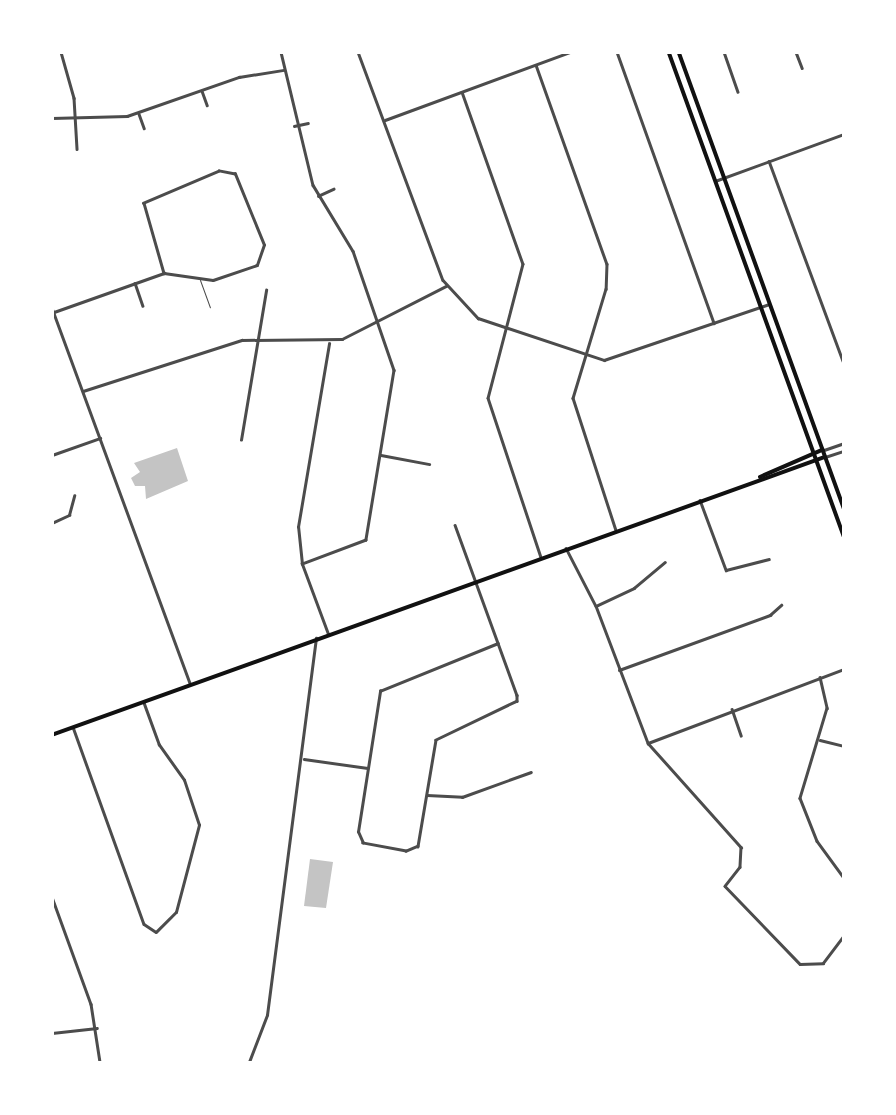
<!DOCTYPE html>
<html>
<head>
<meta charset="utf-8">
<style>
  body { margin:0 }
  #map { position:relative; width:896px; height:1115px; overflow:hidden; background:#fff; font-family:"Golos Text",sans-serif }
  div>[style] { position:absolute }
  .building>* { inset:0; background:#c4c4c4 }
  .service>* { height:1px; margin:-0.5px; padding:0 0.5px; transform-origin:0.5px; border-radius:0.5px; background:#4c4c4c }
  .minor>* { height:2.5px; margin:-1.25px; padding:0 1.25px; transform-origin:1.25px; border-radius:1.25px; background:#4c4c4c }
  .tertiary>* { height:2.5px; margin:-1.25px; padding:0 1.25px; transform-origin:1.25px; border-radius:1.25px; background:#4c4c4c }
  .secondary>* { height:3.5px; margin:-1.75px; padding:0 1.75px; transform-origin:1.75px; border-radius:1.75px; background:#111 }
  .primary>* { height:3.5px; margin:-1.75px; padding:0 1.75px; transform-origin:1.75px; border-radius:1.75px; background:#111 }
  span { translate:-50% -50%; white-space:nowrap; text-align:center; line-height:1.15; -webkit-text-stroke:5px #fff; paint-order:stroke }
  .frame { position:absolute; inset:0; border:54px solid #fff; pointer-events:none }
</style>
</head>
<body>
<div id="map">
  <div class="building">
    <i style="clip-path:polygon(177px 448px,188px 481px,146px 499px,145px 486px,135px 486px,131px 478px,140px 472px,134px 463px)"></i>
    <i style="clip-path:polygon(310px 859px,333px 862px,326px 908px,304px 906px)"></i>
  </div>
  <div class="service">
    <i style="left:200px;top:280px;width:29px;rotate:70deg"></i>
  </div>
  <div class="minor">
    <i style="left:61px;top:52px;width:48px;rotate:74.2deg"></i>
    <i style="left:74px;top:98px;width:51px;rotate:86.6deg"></i>
    <i style="left:281px;top:52px;width:137px;rotate:76.5deg"></i>
    <i style="left:313px;top:185px;width:77px;rotate:58.8deg"></i>
    <i style="left:353px;top:251px;width:126px;rotate:71deg"></i>
    <i style="left:394px;top:370px;width:172px;rotate:99.4deg"></i>
    <i style="left:366px;top:540px;width:68px;rotate:159.4deg"></i>
    <i style="left:358px;top:52px;width:243px;rotate:69.6deg"></i>
    <i style="left:443px;top:280px;width:52px;rotate:47.4deg"></i>
    <i style="left:478px;top:318px;width:133px;rotate:18.4deg"></i>
    <i style="left:604px;top:360px;width:174px;rotate:-18.7deg"></i>
    <i style="left:617px;top:52px;width:288px;rotate:70.3deg"></i>
    <i style="left:724px;top:52px;width:42px;rotate:70.7deg"></i>
    <i style="left:796px;top:52px;width:17px;rotate:69deg"></i>
    <i style="left:536px;top:65px;width:211px;rotate:70.4deg"></i>
    <i style="left:607px;top:264px;width:25px;rotate:92deg"></i>
    <i style="left:606px;top:289px;width:114px;rotate:106.8deg"></i>
    <i style="left:573px;top:398px;width:139px;rotate:72deg"></i>
    <i style="left:202px;top:91px;width:15px;rotate:70deg"></i>
    <i style="left:462px;top:92px;width:182px;rotate:70.5deg"></i>
    <i style="left:523px;top:264px;width:138px;rotate:104.6deg"></i>
    <i style="left:488px;top:398px;width:168px;rotate:71.6deg"></i>
    <i style="left:139px;top:114px;width:15px;rotate:70deg"></i>
    <i style="left:52px;top:118px;width:75px;rotate:-1.5deg"></i>
    <i style="left:127px;top:116px;width:119px;rotate:-19.2deg"></i>
    <i style="left:239px;top:77px;width:45px;rotate:-9deg"></i>
    <i style="left:385px;top:120px;width:197px;rotate:-20.2deg"></i>
    <i style="left:294px;top:126px;width:14px;rotate:-12deg"></i>
    <i style="left:769px;top:161px;width:213px;rotate:69.7deg"></i>
    <i style="left:715px;top:181px;width:137px;rotate:-20deg"></i>
    <i style="left:318px;top:196px;width:17px;rotate:-25deg"></i>
    <i style="left:135px;top:283px;width:24px;rotate:71deg"></i>
    <i style="left:54px;top:312px;width:117px;rotate:-19.5deg"></i>
    <i style="left:164px;top:273px;width:49px;rotate:8.1deg"></i>
    <i style="left:213px;top:280px;width:46px;rotate:-18.8deg"></i>
    <i style="left:257px;top:265px;width:21px;rotate:-71deg"></i>
    <i style="left:264px;top:245px;width:77px;rotate:-112.2deg"></i>
    <i style="left:235px;top:174px;width:16px;rotate:-169deg"></i>
    <i style="left:219px;top:171px;width:82px;rotate:156.9deg"></i>
    <i style="left:144px;top:203px;width:73px;rotate:74.1deg"></i>
    <i style="left:83px;top:391px;width:167px;rotate:-17.8deg"></i>
    <i style="left:242px;top:340px;width:100px;rotate:-0.6deg"></i>
    <i style="left:342px;top:339px;width:117px;rotate:-27deg"></i>
    <i style="left:241px;top:440px;width:152px;rotate:-80.5deg"></i>
    <i style="left:52px;top:455px;width:51px;rotate:-19.5deg"></i>
    <i style="left:381px;top:455px;width:49px;rotate:10.6deg"></i>
    <i style="left:700px;top:500px;width:75px;rotate:69.6deg"></i>
    <i style="left:726px;top:570px;width:44px;rotate:-14.3deg"></i>
    <i style="left:52px;top:523px;width:19px;rotate:-25deg"></i>
    <i style="left:69px;top:515px;width:20px;rotate:-75deg"></i>
    <i style="left:455px;top:525px;width:181px;rotate:70deg"></i>
    <i style="left:517px;top:695px;width:6px;rotate:90deg"></i>
    <i style="left:517px;top:701px;width:90px;rotate:154.3deg"></i>
    <i style="left:436px;top:740px;width:108px;rotate:99.6deg"></i>
    <i style="left:418px;top:846px;width:13px;rotate:157deg"></i>
    <i style="left:406px;top:851px;width:44px;rotate:-169.5deg"></i>
    <i style="left:363px;top:843px;width:12px;rotate:-114deg"></i>
    <i style="left:358px;top:832px;width:143px;rotate:-81.1deg"></i>
    <i style="left:380px;top:691px;width:127px;rotate:-22.1deg"></i>
    <i style="left:566px;top:548px;width:65px;rotate:62.7deg"></i>
    <i style="left:596px;top:606px;width:147px;rotate:69.2deg"></i>
    <i style="left:648px;top:743px;width:140px;rotate:48.2deg"></i>
    <i style="left:741px;top:847px;width:20px;rotate:93deg"></i>
    <i style="left:740px;top:867px;width:24px;rotate:128deg"></i>
    <i style="left:725px;top:886px;width:108px;rotate:46.1deg"></i>
    <i style="left:800px;top:964px;width:23px;rotate:-2deg"></i>
    <i style="left:823px;top:963px;width:35px;rotate:-53deg"></i>
    <i style="left:596px;top:606px;width:42px;rotate:-25.3deg"></i>
    <i style="left:634px;top:588px;width:40px;rotate:-40deg"></i>
    <i style="left:328px;top:634px;width:75px;rotate:-110.4deg"></i>
    <i style="left:302px;top:564px;width:37px;rotate:-96deg"></i>
    <i style="left:298px;top:527px;width:186px;rotate:-80.4deg"></i>
    <i style="left:619px;top:670px;width:161px;rotate:-20deg"></i>
    <i style="left:770px;top:615px;width:15px;rotate:-42deg"></i>
    <i style="left:820px;top:677px;width:32px;rotate:77deg"></i>
    <i style="left:827px;top:708px;width:94px;rotate:106.7deg"></i>
    <i style="left:800px;top:798px;width:46px;rotate:68.4deg"></i>
    <i style="left:817px;top:841px;width:46px;rotate:53.9deg"></i>
    <i style="left:732px;top:709px;width:28px;rotate:71deg"></i>
    <i style="left:73px;top:727px;width:209px;rotate:70.2deg"></i>
    <i style="left:144px;top:924px;width:14px;rotate:34deg"></i>
    <i style="left:156px;top:932px;width:28px;rotate:-45deg"></i>
    <i style="left:176px;top:912px;width:90px;rotate:-75.2deg"></i>
    <i style="left:199px;top:825px;width:47px;rotate:-108.4deg"></i>
    <i style="left:184px;top:780px;width:43px;rotate:-125.5deg"></i>
    <i style="left:159px;top:745px;width:44px;rotate:-110.1deg"></i>
    <i style="left:820px;top:740px;width:25px;rotate:14deg"></i>
    <i style="left:648px;top:743px;width:210px;rotate:-20.7deg"></i>
    <i style="left:304px;top:759px;width:64px;rotate:8.1deg"></i>
    <i style="left:427px;top:795px;width:35px;rotate:3deg"></i>
    <i style="left:462px;top:797px;width:73px;rotate:-19.9deg"></i>
    <i style="left:52px;top:897px;width:114px;rotate:70deg"></i>
    <i style="left:91px;top:1004px;width:59px;rotate:81.2deg"></i>
    <i style="left:52px;top:1033px;width:45px;rotate:-6.3deg"></i>
    <i style="left:249px;top:1062px;width:50px;rotate:-69deg"></i>
    <i style="left:267px;top:1015px;width:380px;rotate:-82.6deg"></i>
  </div>
  <div class="tertiary">
    <i style="left:52px;top:308px;width:400px;rotate:69.8deg"></i>
    <i style="left:824px;top:450px;width:21px;rotate:-19deg"></i>
    <i style="left:825px;top:457px;width:20px;rotate:-18deg"></i>
  </div>
  <div class="secondary">
    <i style="left:760px;top:477px;width:68px;rotate:-23.5deg"></i>
    <i style="left:52px;top:735px;width:821px;rotate:-19.78deg"></i>
  </div>
  <div class="primary">
    <i style="left:669px;top:52px;width:515px;rotate:70.12deg"></i>
    <i style="left:679px;top:52px;width:485px;rotate:70.1deg"></i>
  </div>
  <div class="frame"></div>
</div>
</body>
</html>
